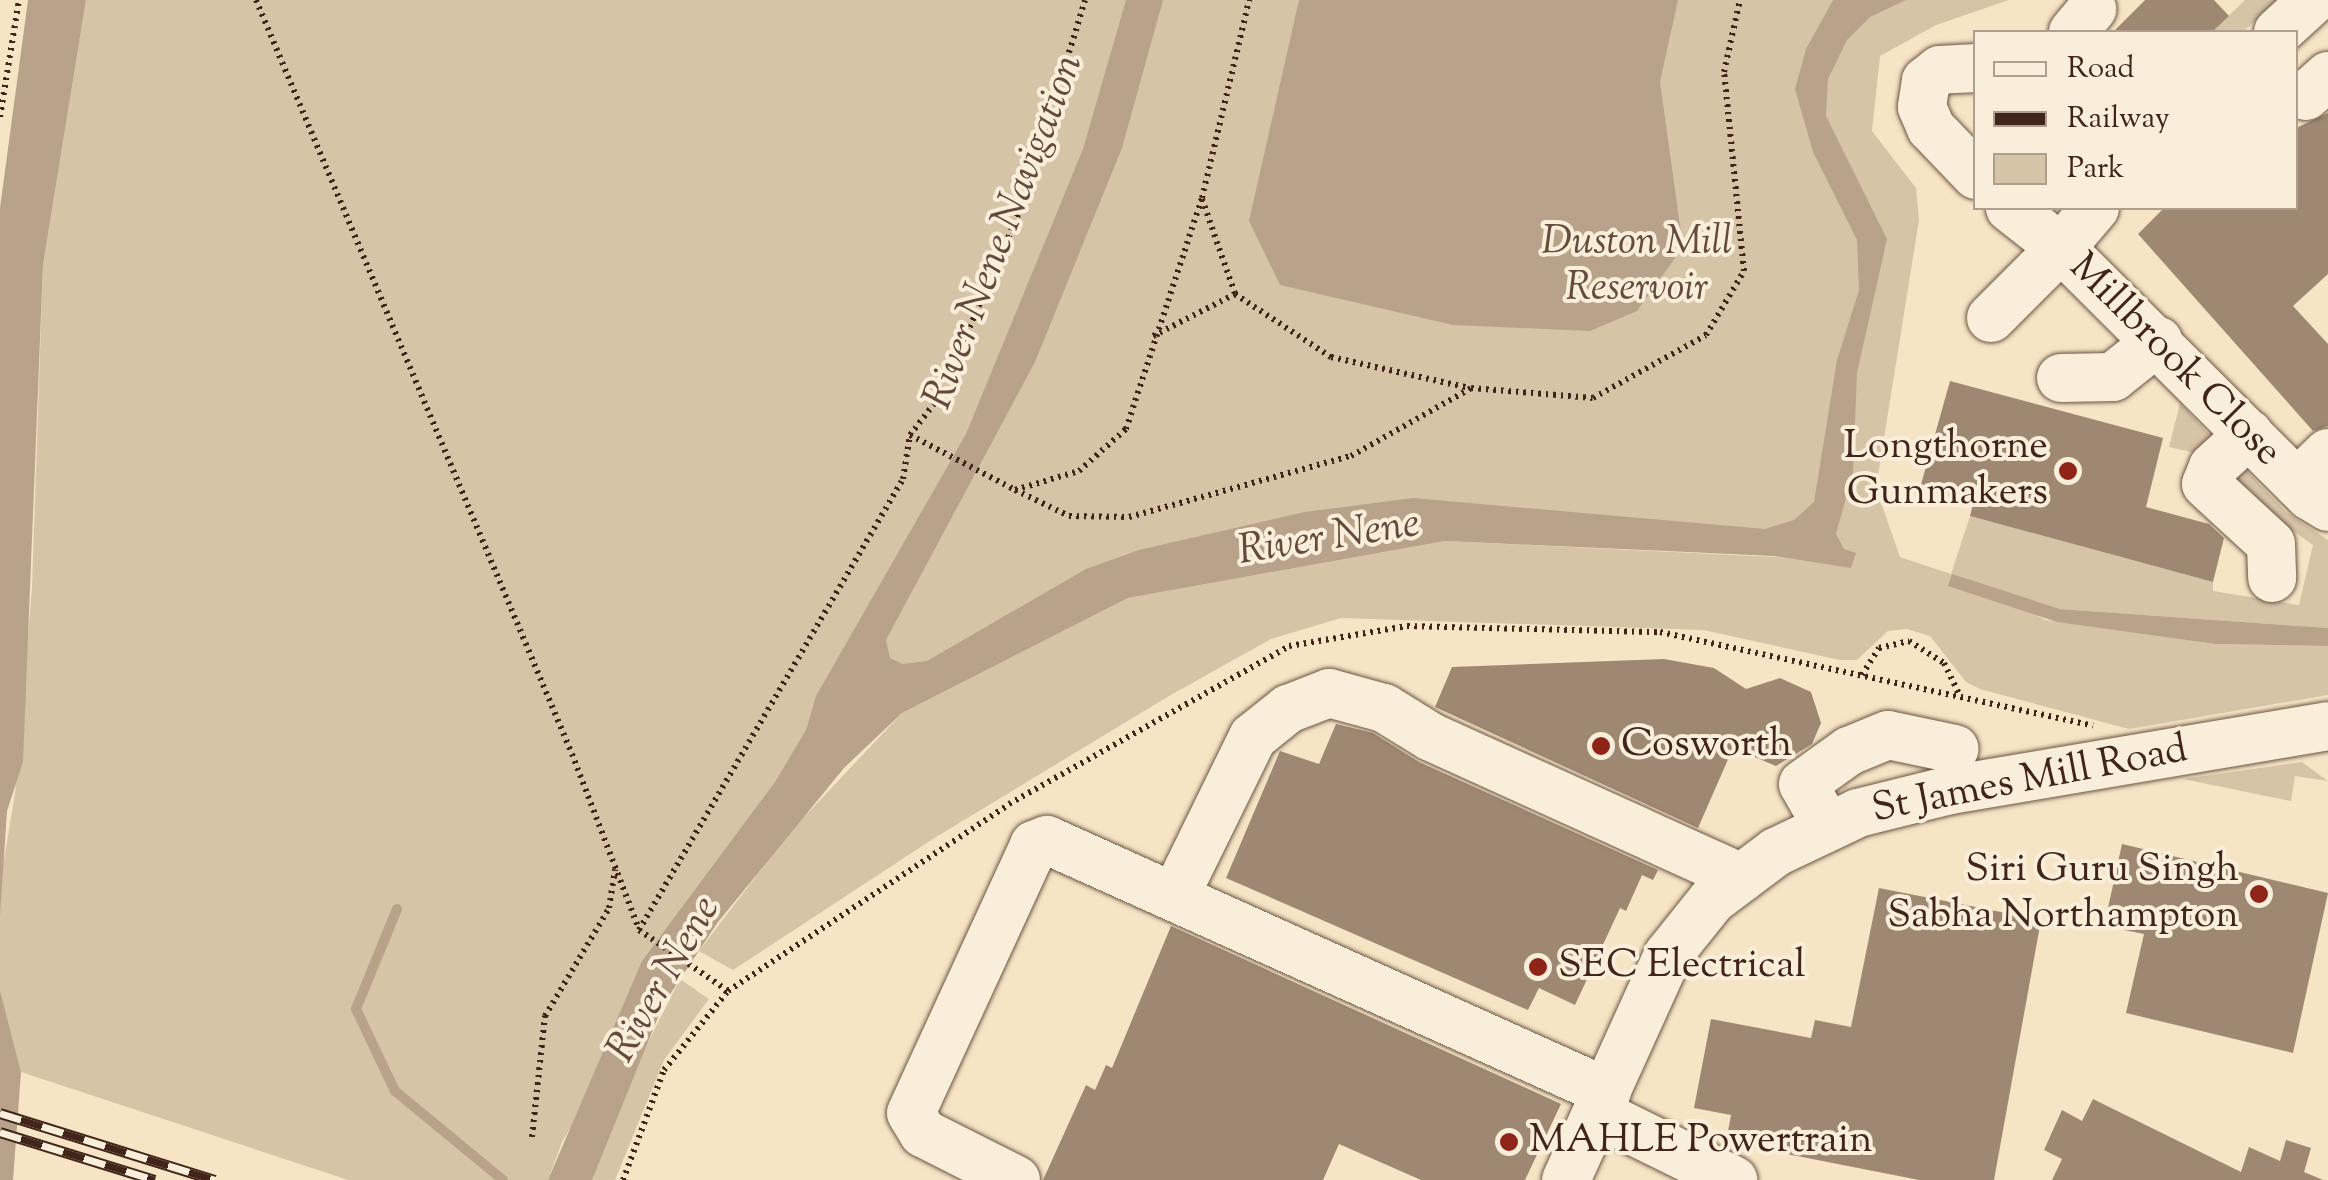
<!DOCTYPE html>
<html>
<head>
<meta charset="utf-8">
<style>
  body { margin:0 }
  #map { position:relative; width:2328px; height:1180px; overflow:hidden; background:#f5e5c4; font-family:"Sorts Mill Goudy",serif }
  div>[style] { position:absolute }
  .green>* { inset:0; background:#d6c4a7 }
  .water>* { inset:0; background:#b8a38a }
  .stream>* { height:10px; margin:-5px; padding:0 5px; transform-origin:5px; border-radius:5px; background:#b8a38a }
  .building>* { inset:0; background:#9f8872 }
  .path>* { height:6px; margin-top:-3px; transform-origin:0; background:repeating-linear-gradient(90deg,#41241a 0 2.5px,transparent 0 7.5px) }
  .roads { filter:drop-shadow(0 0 2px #6e5444) drop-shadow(0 0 2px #6e5444) }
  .minor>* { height:48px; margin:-24px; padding:0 24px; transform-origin:24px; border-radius:24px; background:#f8eed9 }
  .rail>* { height:11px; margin-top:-5.5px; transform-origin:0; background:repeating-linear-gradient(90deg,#f8eed9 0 22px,#41241a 0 44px); box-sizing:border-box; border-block:2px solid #41241a }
  .dots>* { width:28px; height:28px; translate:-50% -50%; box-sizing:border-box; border:5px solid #f8eed9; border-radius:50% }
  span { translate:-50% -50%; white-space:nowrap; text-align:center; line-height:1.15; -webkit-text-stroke:8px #f8eed9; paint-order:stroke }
  .park-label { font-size:40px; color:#664c3d; font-style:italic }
  .street-label { font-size:40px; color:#41241a }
  .poi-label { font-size:40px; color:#41241a }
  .right { translate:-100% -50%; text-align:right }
  .left { translate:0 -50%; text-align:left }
  .water-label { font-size:42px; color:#654a3c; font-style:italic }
  .legend { position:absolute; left:1973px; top:30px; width:325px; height:180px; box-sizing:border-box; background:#f8eed9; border:2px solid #af9d8d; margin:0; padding:12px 18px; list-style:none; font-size:30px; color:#41241a }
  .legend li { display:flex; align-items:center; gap:20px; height:50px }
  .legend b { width:50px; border:2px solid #af9d8d }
</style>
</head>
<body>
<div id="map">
  <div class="green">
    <i style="clip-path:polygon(86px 0,2009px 0,1936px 25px,1880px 56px,1872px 131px,1916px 188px,1919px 220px,1876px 488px,1900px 557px,1951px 574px,1970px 516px,2213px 582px,2213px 591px,2299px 605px,2313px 545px,2263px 510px,2233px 474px,2237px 461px,2286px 512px,2328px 540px,2328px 628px,2060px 609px,1951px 575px,2046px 620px,2215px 644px,2328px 646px,2328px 695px,2129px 729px,1980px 689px,1966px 682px,1930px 636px,1907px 629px,1888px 631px,1857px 660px,1840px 660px,1703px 630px,1341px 618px,1271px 639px,1169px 696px,936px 837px,733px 970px,699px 951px,789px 833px,902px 713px,1128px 598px,1445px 541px,1793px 558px,1445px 521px,1179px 563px,854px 710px,705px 904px,562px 1142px,548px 1180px,348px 1180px,21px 1072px,0 990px,0 883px,15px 794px,32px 587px,43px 265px)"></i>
    <i style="clip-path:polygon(2245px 0,2277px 0,2243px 32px,2212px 32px)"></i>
    <i style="clip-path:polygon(2180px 403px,2217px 443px,2200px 454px,2169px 447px)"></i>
    <i style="clip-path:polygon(2302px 762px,2328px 781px,2295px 776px,2291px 801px,2183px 779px)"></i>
    <i style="clip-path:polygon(680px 979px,709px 999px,664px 1060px,615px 1180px,592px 1180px,633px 1072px)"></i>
  </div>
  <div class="water">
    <i style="clip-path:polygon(28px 0,86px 0,43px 265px,23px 762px,7px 811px,0 916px,0 208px)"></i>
    <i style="clip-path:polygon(1126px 0,1163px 0,1122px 148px,1035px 362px,886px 640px,890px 658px,902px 664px,927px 661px,1086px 569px,1139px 550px,1305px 512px,1413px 498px,1765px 529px,1794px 520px,1814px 502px,1837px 360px,1859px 290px,1857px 240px,1813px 152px,1795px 89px,1806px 49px,1833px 0,1906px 0,1870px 17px,1847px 40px,1828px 79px,1826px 116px,1887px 239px,1857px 373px,1853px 472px,1836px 534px,1844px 549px,1856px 553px,1851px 568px,1774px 556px,1445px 541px,1128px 598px,902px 713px,844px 768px,718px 922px,663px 1005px,592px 1180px,548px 1180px,642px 961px,775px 782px,806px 730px,816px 696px,966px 434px,1083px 149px)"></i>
    <i style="clip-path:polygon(1299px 0,1678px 0,1660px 82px,1683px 247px,1637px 311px,1590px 331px,1453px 325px,1280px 285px,1249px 221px)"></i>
    <i style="clip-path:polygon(1952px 574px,2060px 609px,2328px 628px,2328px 646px,2215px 644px,2057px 622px,1948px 586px)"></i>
    <i style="clip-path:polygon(0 990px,21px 1072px,13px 1180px,0 1180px)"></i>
  </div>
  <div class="stream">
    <i style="left:397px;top:909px;width:108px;rotate:112.3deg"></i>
    <i style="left:356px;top:1009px;width:91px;rotate:64.6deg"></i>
    <i style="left:395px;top:1091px;width:140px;rotate:39.5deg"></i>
  </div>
  <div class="building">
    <i style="clip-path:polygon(2145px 0,2214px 0,2229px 16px,2212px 32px,2113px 32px)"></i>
    <i style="clip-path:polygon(2328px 113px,2328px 274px,2293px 306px,2328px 344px,2328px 426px,2313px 431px,2138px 234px,2164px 208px,2296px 208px,2296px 128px)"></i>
    <i style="clip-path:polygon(1950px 381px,2163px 438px,2146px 507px,2209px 524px,2224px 538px,2213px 582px,1970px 516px,1973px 504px,1920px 488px)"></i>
    <i style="clip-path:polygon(1664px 659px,1714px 668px,1746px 689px,1780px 678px,1811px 692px,1821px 723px,1812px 744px,1776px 766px,1733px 748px,1698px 828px,1435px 707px,1452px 667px)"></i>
    <i style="clip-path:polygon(1336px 724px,1373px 733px,1419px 762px,1658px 870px,1653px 880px,1642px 875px,1626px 911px,1620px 908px,1575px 1005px,1539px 988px,1528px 1010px,1226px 878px,1280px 751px,1319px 764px)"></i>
    <i style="clip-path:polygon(2122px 844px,2328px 893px,2293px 1053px,2126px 1013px,2144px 934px,2104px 926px)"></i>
    <i style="clip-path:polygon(1879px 888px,2041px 920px,1994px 1180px,1919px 1180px,1726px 1142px,1731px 1115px,1694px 1108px,1711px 1019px,1811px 1038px,1815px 1020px,1851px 1027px)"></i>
    <i style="clip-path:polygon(1171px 926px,1561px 1104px,1525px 1180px,1421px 1180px,1339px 1144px,1323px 1180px,1043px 1180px,1086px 1085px,1095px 1090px,1106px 1065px,1112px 1068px)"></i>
    <i style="clip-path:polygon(2093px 1099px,2241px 1172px,2249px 1147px,2280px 1161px,2286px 1140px,2311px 1148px,2304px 1172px,2323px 1180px,2052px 1180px,2062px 1159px,2044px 1150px,2062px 1110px,2082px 1121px)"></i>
  </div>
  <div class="path">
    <i style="left:256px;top:0;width:818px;rotate:67.26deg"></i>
    <i style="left:572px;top:754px;width:187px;rotate:69.1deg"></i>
    <i style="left:0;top:117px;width:119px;rotate:-80.8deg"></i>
    <i style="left:1202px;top:199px;width:101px;rotate:70.8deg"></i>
    <i style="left:1235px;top:294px;width:115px;rotate:33.3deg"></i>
    <i style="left:1331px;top:357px;width:142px;rotate:12.6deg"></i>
    <i style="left:1153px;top:336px;width:92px;rotate:-27.1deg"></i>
    <i style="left:910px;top:435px;width:119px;rotate:27.6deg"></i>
    <i style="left:1015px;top:490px;width:67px;rotate:-16.5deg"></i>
    <i style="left:1079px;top:471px;width:63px;rotate:-41.8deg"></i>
    <i style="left:1126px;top:429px;width:243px;rotate:-71.8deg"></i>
    <i style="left:1202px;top:198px;width:204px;rotate:-76.6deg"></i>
    <i style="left:1015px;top:490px;width:60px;rotate:25.7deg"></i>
    <i style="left:1069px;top:516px;width:60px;rotate:1deg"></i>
    <i style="left:1129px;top:517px;width:230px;rotate:-15.4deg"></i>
    <i style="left:1351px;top:456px;width:138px;rotate:-29.5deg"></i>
    <i style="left:1471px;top:388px;width:122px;rotate:4.7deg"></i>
    <i style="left:1593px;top:398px;width:129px;rotate:-29.1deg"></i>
    <i style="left:1706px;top:335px;width:74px;rotate:-59.3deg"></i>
    <i style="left:1744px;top:271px;width:200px;rotate:-95.7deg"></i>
    <i style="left:1724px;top:72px;width:74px;rotate:-77.5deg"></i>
    <i style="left:1862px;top:675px;width:32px;rotate:-58deg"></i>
    <i style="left:1879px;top:648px;width:31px;rotate:-13deg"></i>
    <i style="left:1909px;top:641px;width:41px;rotate:32.2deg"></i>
    <i style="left:1944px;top:663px;width:34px;rotate:64deg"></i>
    <i style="left:639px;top:930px;width:523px;rotate:-59.66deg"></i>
    <i style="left:903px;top:479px;width:45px;rotate:-81deg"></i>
    <i style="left:910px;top:435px;width:49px;rotate:-52.4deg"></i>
    <i style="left:940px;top:396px;width:210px;rotate:-66.7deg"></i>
    <i style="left:1023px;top:203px;width:212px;rotate:-73deg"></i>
    <i style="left:639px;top:930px;width:108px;rotate:34.4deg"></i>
    <i style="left:532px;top:1137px;width:122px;rotate:-83.9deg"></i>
    <i style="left:545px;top:1016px;width:126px;rotate:-59.3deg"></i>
    <i style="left:609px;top:908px;width:39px;rotate:-81deg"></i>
    <i style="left:623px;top:1180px;width:117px;rotate:-69.6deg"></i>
    <i style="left:664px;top:1070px;width:102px;rotate:-51deg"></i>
    <i style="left:728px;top:991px;width:338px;rotate:-33.6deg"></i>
    <i style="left:1009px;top:804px;width:322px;rotate:-29.4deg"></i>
    <i style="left:1289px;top:646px;width:120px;rotate:-9.6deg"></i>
    <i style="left:1407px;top:626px;width:253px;rotate:1.4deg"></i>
    <i style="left:1660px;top:632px;width:443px;rotate:12.2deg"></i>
  </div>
  <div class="roads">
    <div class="minor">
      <i style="left:2073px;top:32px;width:30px;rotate:-50deg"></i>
      <i style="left:2278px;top:32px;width:47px;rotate:-42.4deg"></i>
      <i style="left:1976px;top:68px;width:36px;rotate:177deg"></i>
      <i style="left:1940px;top:70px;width:18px;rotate:142deg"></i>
      <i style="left:1926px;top:81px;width:26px;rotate:99deg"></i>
      <i style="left:1922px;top:107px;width:23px;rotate:67deg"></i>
      <i style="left:1931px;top:128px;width:65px;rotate:46.2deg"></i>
      <i style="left:2306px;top:96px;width:30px;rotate:-42deg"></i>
      <i style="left:2095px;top:208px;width:52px;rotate:130.4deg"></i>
      <i style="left:2061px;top:248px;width:351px;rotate:44.9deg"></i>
      <i style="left:2310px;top:496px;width:21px;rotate:31deg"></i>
      <i style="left:1991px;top:318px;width:99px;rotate:-45deg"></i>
      <i style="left:2061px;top:248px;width:65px;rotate:-141.9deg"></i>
      <i style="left:2061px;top:378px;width:52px;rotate:-1.1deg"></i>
      <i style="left:2113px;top:377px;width:58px;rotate:-38.7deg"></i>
      <i style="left:2249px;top:434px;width:49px;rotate:137.5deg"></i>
      <i style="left:2213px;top:467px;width:18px;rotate:112deg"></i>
      <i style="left:2206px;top:484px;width:88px;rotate:42.7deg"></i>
      <i style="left:2271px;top:544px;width:34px;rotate:88deg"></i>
      <i style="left:2297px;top:483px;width:43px;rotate:-44.1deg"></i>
      <i style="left:1827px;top:826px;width:48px;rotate:-119.7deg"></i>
      <i style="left:1803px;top:784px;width:57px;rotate:-35.7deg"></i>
      <i style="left:1849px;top:751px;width:42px;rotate:-22.3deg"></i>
      <i style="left:1888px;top:735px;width:68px;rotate:11.8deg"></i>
      <i style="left:1176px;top:894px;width:175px;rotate:-63.9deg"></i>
      <i style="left:1253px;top:737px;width:45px;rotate:-38.7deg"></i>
      <i style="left:1288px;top:709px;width:44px;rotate:-21.3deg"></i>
      <i style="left:1329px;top:693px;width:57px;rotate:15.3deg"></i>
      <i style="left:1384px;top:708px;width:55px;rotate:31.7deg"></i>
      <i style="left:1431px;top:737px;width:341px;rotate:24.4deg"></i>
      <i style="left:1597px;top:1113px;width:152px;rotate:26.2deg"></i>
      <i style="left:1016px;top:1180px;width:104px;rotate:-153.2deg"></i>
      <i style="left:923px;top:1133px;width:23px;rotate:-121deg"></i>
      <i style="left:911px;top:1113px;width:295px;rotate:-65.3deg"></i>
      <i style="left:1034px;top:845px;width:14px;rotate:-21deg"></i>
      <i style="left:1047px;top:840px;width:614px;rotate:24.23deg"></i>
      <i style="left:1566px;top:1180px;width:247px;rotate:-65.6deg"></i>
      <i style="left:1668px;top:955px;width:70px;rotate:-51.3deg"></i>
      <i style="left:1712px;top:900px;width:80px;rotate:-36.9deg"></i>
      <i style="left:1776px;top:852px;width:91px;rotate:-25.4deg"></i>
      <i style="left:1858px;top:813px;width:95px;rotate:-14deg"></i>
      <i style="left:1950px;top:790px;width:383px;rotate:-9.6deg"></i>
    </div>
  </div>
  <div class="rail">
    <i style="left:0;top:1113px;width:225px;rotate:17.3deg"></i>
    <i style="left:0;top:1132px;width:162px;rotate:17.2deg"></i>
  </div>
  <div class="dots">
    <i style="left:2068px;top:471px;background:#8f2418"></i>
    <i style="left:1601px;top:746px;background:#8f2418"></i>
    <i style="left:2259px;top:894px;background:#8f2418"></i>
    <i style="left:1538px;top:967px;background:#8f2418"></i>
    <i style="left:1509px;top:1142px;background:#8f2418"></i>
  </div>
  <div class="park-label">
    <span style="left:1637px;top:267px">Duston Mill<br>Reservoir</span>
  </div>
  <div class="street-label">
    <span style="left:2174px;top:361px;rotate:45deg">Millbrook Close</span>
    <span style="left:2030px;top:781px;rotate:-11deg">St James Mill Road</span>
  </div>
  <div class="poi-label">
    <span class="right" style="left:2048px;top:471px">Longthorne<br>Gunmakers</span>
    <span class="left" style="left:1621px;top:746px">Cosworth</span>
    <span class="right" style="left:2239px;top:894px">Siri Guru Singh<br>Sabha Northampton</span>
    <span class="left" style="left:1558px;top:967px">SEC Electrical</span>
    <span class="left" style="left:1529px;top:1142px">MAHLE Powertrain</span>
  </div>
  <div class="water-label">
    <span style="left:1005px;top:232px;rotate:-69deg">River Nene Navigation</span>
    <span style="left:1329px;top:539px;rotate:-9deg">River Nene</span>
    <span style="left:665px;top:980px;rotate:-60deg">River Nene</span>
  </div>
  <ul class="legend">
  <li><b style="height:12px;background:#f8eed9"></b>Road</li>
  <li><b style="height:12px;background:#41241a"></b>Railway</li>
  <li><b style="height:28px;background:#d6c4a7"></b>Park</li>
  </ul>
</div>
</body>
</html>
